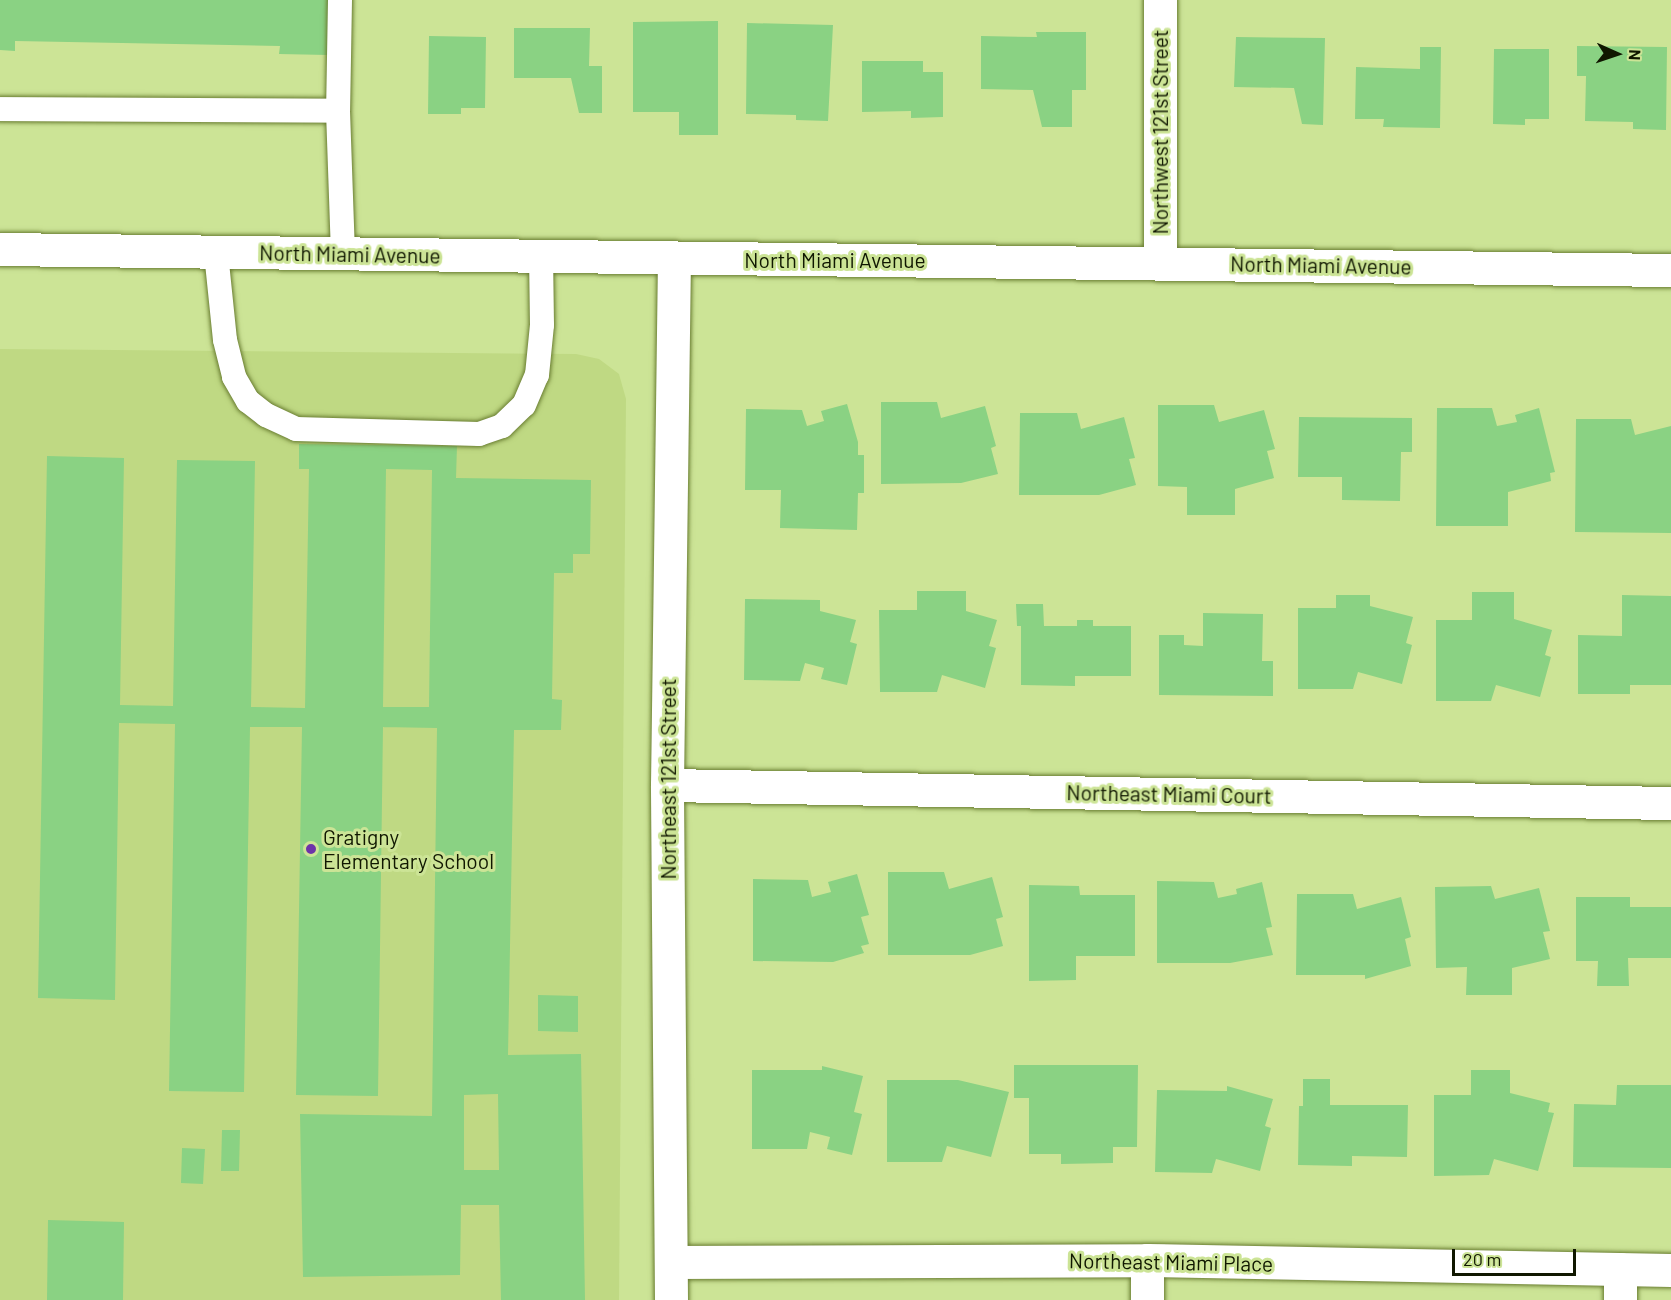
<!DOCTYPE html>
<html>
<head>
<meta charset="utf-8">
<style>
  body { margin:0 }
  #map { position:relative; width:1671px; height:1300px; overflow:hidden; background:#cce496; font-family:Barlow,sans-serif }
  div>[style] { position:absolute }
  .built>* { inset:0; background:#bfd983 }
  .building>* { inset:0; background:#8ad283 }
  .roads { filter:drop-shadow(0 0 2px #697d31) drop-shadow(0 0 2px #697d31) }
  .service>* { height:24px; margin:-12px; padding:0 12px; transform-origin:12px; border-radius:12px; background:#fff }
  .minor>* { height:33px; margin:-16.5px; padding:0 16.5px; transform-origin:16.5px; border-radius:16.5px; background:#fff }
  .tertiary>* { height:33px; margin:-16.5px; padding:0 16.5px; transform-origin:16.5px; border-radius:16.5px; background:#fff }
  .dots>* { width:16px; height:16px; translate:-50% -50%; box-sizing:border-box; border:3px solid #cce496; border-radius:50% }
  span { translate:-50% -50%; white-space:nowrap; text-align:center; line-height:1.15; -webkit-text-stroke:6px #cce496; paint-order:stroke }
  .street-label { font-size:21px; color:#101700 }
  .poi-label { font-size:21px; color:#101700 }
  .left { translate:0 -50%; text-align:left }
  .north { position:absolute; left:1587px; top:24px; width:60px; height:60px; -webkit-text-stroke:4px #cce496; paint-order:stroke; rotate:93deg; font-size:16px; font-weight:700; line-height:24px; text-align:center; color:#101700 }
  .north::after { content:''; display:block; margin:auto; width:21px; height:27px; background:#101700; clip-path:polygon(50% 0,100% 100%,50% 72%,0 100%) }
  .scale { position:absolute; left:1452px; top:1249px; width:124px; height:27px; box-sizing:border-box; border:3px solid #101700; border-top:0; padding-left:8px; font-size:18px; line-height:21px; white-space:nowrap; color:#101700; -webkit-text-stroke:4px #cce496; paint-order:stroke }
</style>
</head>
<body>
<div id="map">
  <div class="built">
    <i style="clip-path:polygon(0 349px,576px 354px,599px 359px,619px 374px,626px 399px,619px 1300px,0 1300px)"></i>
  </div>
  <div class="building">
    <i style="clip-path:polygon(0 0,329px 0,328px 55px,279px 54px,280px 46px,15px 41px,15px 51px,0 50px)"></i>
    <i style="clip-path:polygon(718px 21px,718px 135px,679px 135px,679px 112px,633px 112px,633px 22px)"></i>
    <i style="clip-path:polygon(747px 23px,833px 25px,828px 121px,796px 120px,796px 115px,746px 114px)"></i>
    <i style="clip-path:polygon(514px 28px,590px 28px,589px 66px,602px 66px,602px 113px,579px 113px,571px 78px,514px 78px)"></i>
    <i style="clip-path:polygon(1036px 32px,1086px 32px,1086px 90px,1072px 90px,1072px 127px,1042px 127px,1033px 90px,981px 89px,981px 36px,1037px 37px)"></i>
    <i style="clip-path:polygon(429px 36px,486px 37px,485px 108px,461px 108px,461px 114px,428px 114px)"></i>
    <i style="clip-path:polygon(1236px 37px,1325px 38px,1323px 125px,1302px 124px,1294px 88px,1234px 87px)"></i>
    <i style="clip-path:polygon(1577px 46px,1667px 47px,1666px 130px,1633px 129px,1633px 122px,1585px 121px,1586px 76px,1577px 76px)"></i>
    <i style="clip-path:polygon(1420px 47px,1441px 47px,1440px 128px,1383px 127px,1384px 119px,1355px 119px,1356px 67px,1420px 69px)"></i>
    <i style="clip-path:polygon(1494px 49px,1549px 49px,1549px 119px,1525px 119px,1525px 125px,1493px 124px)"></i>
    <i style="clip-path:polygon(862px 61px,923px 61px,923px 72px,943px 72px,943px 117px,911px 118px,911px 111px,862px 112px)"></i>
    <i style="clip-path:polygon(881px 402px,937px 402px,941px 418px,985px 406px,996px 446px,991px 448px,998px 474px,961px 483px,881px 484px)"></i>
    <i style="clip-path:polygon(847px 404px,858px 442px,858px 455px,864px 455px,864px 493px,858px 493px,857px 530px,780px 528px,781px 490px,745px 490px,746px 409px,802px 410px,807px 426px,824px 421px,821px 411px)"></i>
    <i style="clip-path:polygon(1158px 405px,1214px 405px,1219px 422px,1264px 410px,1275px 449px,1267px 451px,1274px 478px,1235px 489px,1235px 515px,1187px 515px,1187px 487px,1158px 486px)"></i>
    <i style="clip-path:polygon(1437px 408px,1492px 408px,1497px 426px,1517px 422px,1515px 415px,1539px 408px,1555px 472px,1550px 473px,1551px 481px,1508px 492px,1508px 526px,1436px 526px)"></i>
    <i style="clip-path:polygon(1020px 413px,1077px 413px,1081px 429px,1124px 417px,1135px 458px,1129px 459px,1136px 485px,1099px 495px,1019px 495px)"></i>
    <i style="clip-path:polygon(1299px 417px,1412px 418px,1412px 452px,1401px 452px,1400px 501px,1342px 500px,1342px 477px,1298px 477px)"></i>
    <i style="clip-path:polygon(1576px 419px,1631px 419px,1635px 435px,1671px 426px,1671px 533px,1575px 532px)"></i>
    <i style="clip-path:polygon(evenodd,299px 444px,457px 446px,456px 478px,591px 480px,590px 554px,573px 554px,573px 573px,554px 573px,552px 699px,562px 700px,561px 730px,514px 730px,508px 1055px,581px 1054px,585px 1300px,501px 1300px,499px 1205px,461px 1205px,460px 1275px,303px 1277px,300px 1114px,432px 1116px,437px 728px,383px 727px,378px 1096px,296px 1095px,302px 727px,250px 727px,244px 1092px,169px 1091px,175px 724px,119px 723px,115px 1000px,38px 998px,47px 456px,124px 458px,120px 705px,173px 706px,177px 460px,255px 461px,251px 707px,305px 708px,309px 469px,299px 469px,299px 444px,386px 469px,432px 470px,429px 707px,383px 707px,386px 469px,299px 444px,498px 1094px,499px 1170px,464px 1170px,464px 1095px,498px 1094px)"></i>
    <i style="clip-path:polygon(917px 591px,966px 591px,966px 611px,997px 620px,989px 646px,996px 648px,985px 688px,942px 675px,937px 692px,880px 692px,879px 610px,917px 610px)"></i>
    <i style="clip-path:polygon(1472px 592px,1514px 592px,1514px 619px,1552px 630px,1545px 655px,1551px 657px,1540px 697px,1496px 685px,1491px 701px,1436px 701px,1436px 620px,1472px 620px)"></i>
    <i style="clip-path:polygon(1336px 595px,1370px 595px,1370px 606px,1413px 617px,1406px 643px,1412px 645px,1402px 684px,1358px 672px,1353px 689px,1298px 689px,1298px 608px,1336px 608px)"></i>
    <i style="clip-path:polygon(1622px 595px,1671px 596px,1671px 685px,1630px 685px,1630px 694px,1578px 694px,1578px 635px,1622px 636px)"></i>
    <i style="clip-path:polygon(745px 599px,820px 600px,820px 611px,856px 620px,850px 642px,857px 644px,847px 685px,821px 679px,824px 668px,805px 663px,800px 681px,744px 680px)"></i>
    <i style="clip-path:polygon(1016px 604px,1043px 604px,1044px 626px,1077px 626px,1077px 620px,1093px 620px,1093px 626px,1131px 626px,1131px 676px,1075px 676px,1075px 686px,1021px 685px,1021px 626px,1017px 626px)"></i>
    <i style="clip-path:polygon(1203px 613px,1263px 614px,1262px 661px,1273px 661px,1273px 696px,1159px 695px,1159px 635px,1184px 635px,1184px 645px,1203px 646px)"></i>
    <i style="clip-path:polygon(888px 872px,944px 872px,949px 889px,992px 877px,1003px 917px,996px 919px,1003px 946px,970px 955px,888px 955px)"></i>
    <i style="clip-path:polygon(857px 874px,869px 915px,861px 917px,869px 944px,861px 946px,864px 953px,833px 962px,753px 961px,753px 879px,808px 880px,812px 897px,831px 892px,828px 882px)"></i>
    <i style="clip-path:polygon(1157px 881px,1214px 882px,1218px 898px,1237px 894px,1236px 889px,1262px 882px,1272px 927px,1266px 928px,1273px 955px,1230px 963px,1157px 963px)"></i>
    <i style="clip-path:polygon(1029px 885px,1079px 886px,1080px 895px,1135px 895px,1135px 956px,1076px 956px,1076px 980px,1029px 981px)"></i>
    <i style="clip-path:polygon(1491px 886px,1495px 899px,1539px 888px,1550px 931px,1543px 932px,1550px 959px,1512px 968px,1512px 995px,1466px 995px,1467px 967px,1436px 968px,1435px 887px)"></i>
    <i style="clip-path:polygon(1297px 894px,1353px 894px,1357px 909px,1401px 897px,1411px 937px,1405px 939px,1411px 966px,1365px 979px,1365px 975px,1296px 975px)"></i>
    <i style="clip-path:polygon(1576px 897px,1630px 897px,1630px 907px,1671px 907px,1671px 958px,1628px 958px,1629px 986px,1597px 986px,1598px 961px,1576px 961px)"></i>
    <i style="clip-path:polygon(538px 995px,578px 996px,578px 1032px,538px 1031px)"></i>
    <i style="clip-path:polygon(1014px 1065px,1138px 1065px,1137px 1147px,1113px 1147px,1113px 1163px,1061px 1164px,1061px 1154px,1029px 1154px,1029px 1098px,1014px 1098px)"></i>
    <i style="clip-path:polygon(822px 1066px,863px 1076px,854px 1112px,862px 1114px,852px 1155px,827px 1149px,830px 1137px,810px 1132px,807px 1149px,752px 1149px,752px 1070px,822px 1070px)"></i>
    <i style="clip-path:polygon(1471px 1070px,1510px 1070px,1510px 1093px,1550px 1103px,1548px 1112px,1554px 1113px,1538px 1171px,1494px 1159px,1489px 1175px,1434px 1176px,1434px 1095px,1471px 1095px)"></i>
    <i style="clip-path:polygon(1303px 1079px,1330px 1079px,1330px 1105px,1408px 1105px,1407px 1157px,1352px 1156px,1352px 1166px,1298px 1165px,1299px 1106px,1303px 1106px)"></i>
    <i style="clip-path:polygon(887px 1080px,958px 1080px,1009px 1092px,991px 1157px,947px 1146px,942px 1162px,887px 1162px)"></i>
    <i style="clip-path:polygon(1617px 1085px,1671px 1085px,1671px 1168px,1573px 1167px,1574px 1104px,1616px 1105px)"></i>
    <i style="clip-path:polygon(1227px 1086px,1273px 1099px,1265px 1126px,1271px 1128px,1260px 1171px,1216px 1159px,1212px 1173px,1155px 1172px,1157px 1090px,1227px 1091px)"></i>
    <i style="clip-path:polygon(222px 1130px,240px 1130px,239px 1171px,221px 1171px)"></i>
    <i style="clip-path:polygon(182px 1148px,205px 1149px,203px 1184px,181px 1183px)"></i>
    <i style="clip-path:polygon(48px 1220px,124px 1222px,123px 1300px,47px 1300px)"></i>
  </div>
  <div class="roads">
    <div class="service">
      <i style="left:340px;top:0;width:111px;rotate:91deg"></i>
      <i style="left:338px;top:111px;width:143px;rotate:88deg"></i>
      <i style="left:0;top:109px;width:338px;rotate:0.3deg"></i>
      <i style="left:216px;top:253px;width:87px;rotate:84.1deg"></i>
      <i style="left:225px;top:340px;width:38px;rotate:76deg"></i>
      <i style="left:234px;top:377px;width:28px;rotate:60deg"></i>
      <i style="left:248px;top:401px;width:23px;rotate:38deg"></i>
      <i style="left:266px;top:415px;width:33px;rotate:25deg"></i>
      <i style="left:296px;top:429px;width:183px;rotate:1.6deg"></i>
      <i style="left:479px;top:434px;width:24px;rotate:-19deg"></i>
      <i style="left:502px;top:426px;width:30px;rotate:-44deg"></i>
      <i style="left:524px;top:405px;width:33px;rotate:-67deg"></i>
      <i style="left:537px;top:375px;width:50px;rotate:-84.3deg"></i>
      <i style="left:542px;top:325px;width:69px;rotate:-90.8deg"></i>
    </div>
    <div class="minor">
      <i style="left:1160px;top:263px;width:263px;rotate:-90deg"></i>
      <i style="left:667px;top:785px;width:1004px;rotate:1.03deg"></i>
      <i style="left:671px;top:1262px;width:476px;rotate:-0.2deg"></i>
      <i style="left:1147px;top:1260px;width:524px;rotate:1.09deg"></i>
      <i style="left:671px;top:1300px;width:515px;rotate:-90.45deg"></i>
      <i style="left:667px;top:785px;width:526px;rotate:-89.24deg"></i>
      <i style="left:1147px;top:1300px;width:40px;rotate:-90deg"></i>
      <i style="left:1620px;top:1300px;width:31px;rotate:-90deg"></i>
    </div>
    <div class="tertiary">
      <i style="left:0;top:249px;width:1671px;rotate:0.72deg"></i>
    </div>
  </div>
  <div class="dots">
    <i style="left:311px;top:849px;background:#6d33a9"></i>
  </div>
  <div class="street-label">
    <span style="left:1160px;top:132px;rotate:-90deg">Northwest 121st Street</span>
    <span style="left:350px;top:254px;rotate:1deg">North Miami Avenue</span>
    <span style="left:835px;top:260px">North Miami Avenue</span>
    <span style="left:1321px;top:265px;rotate:1deg">North Miami Avenue</span>
    <span style="left:668px;top:779px;rotate:-90deg">Northeast 121st Street</span>
    <span style="left:1169px;top:794px;rotate:1deg">Northeast Miami Court</span>
    <span style="left:1171px;top:1262px;rotate:1deg">Northeast Miami Place</span>
  </div>
  <div class="poi-label">
    <span class="left" style="left:323px;top:849px">Gratigny<br>Elementary School</span>
  </div>
  <div class="north">N</div>
  <div class="scale">20 m</div>
</div>
</body>
</html>
